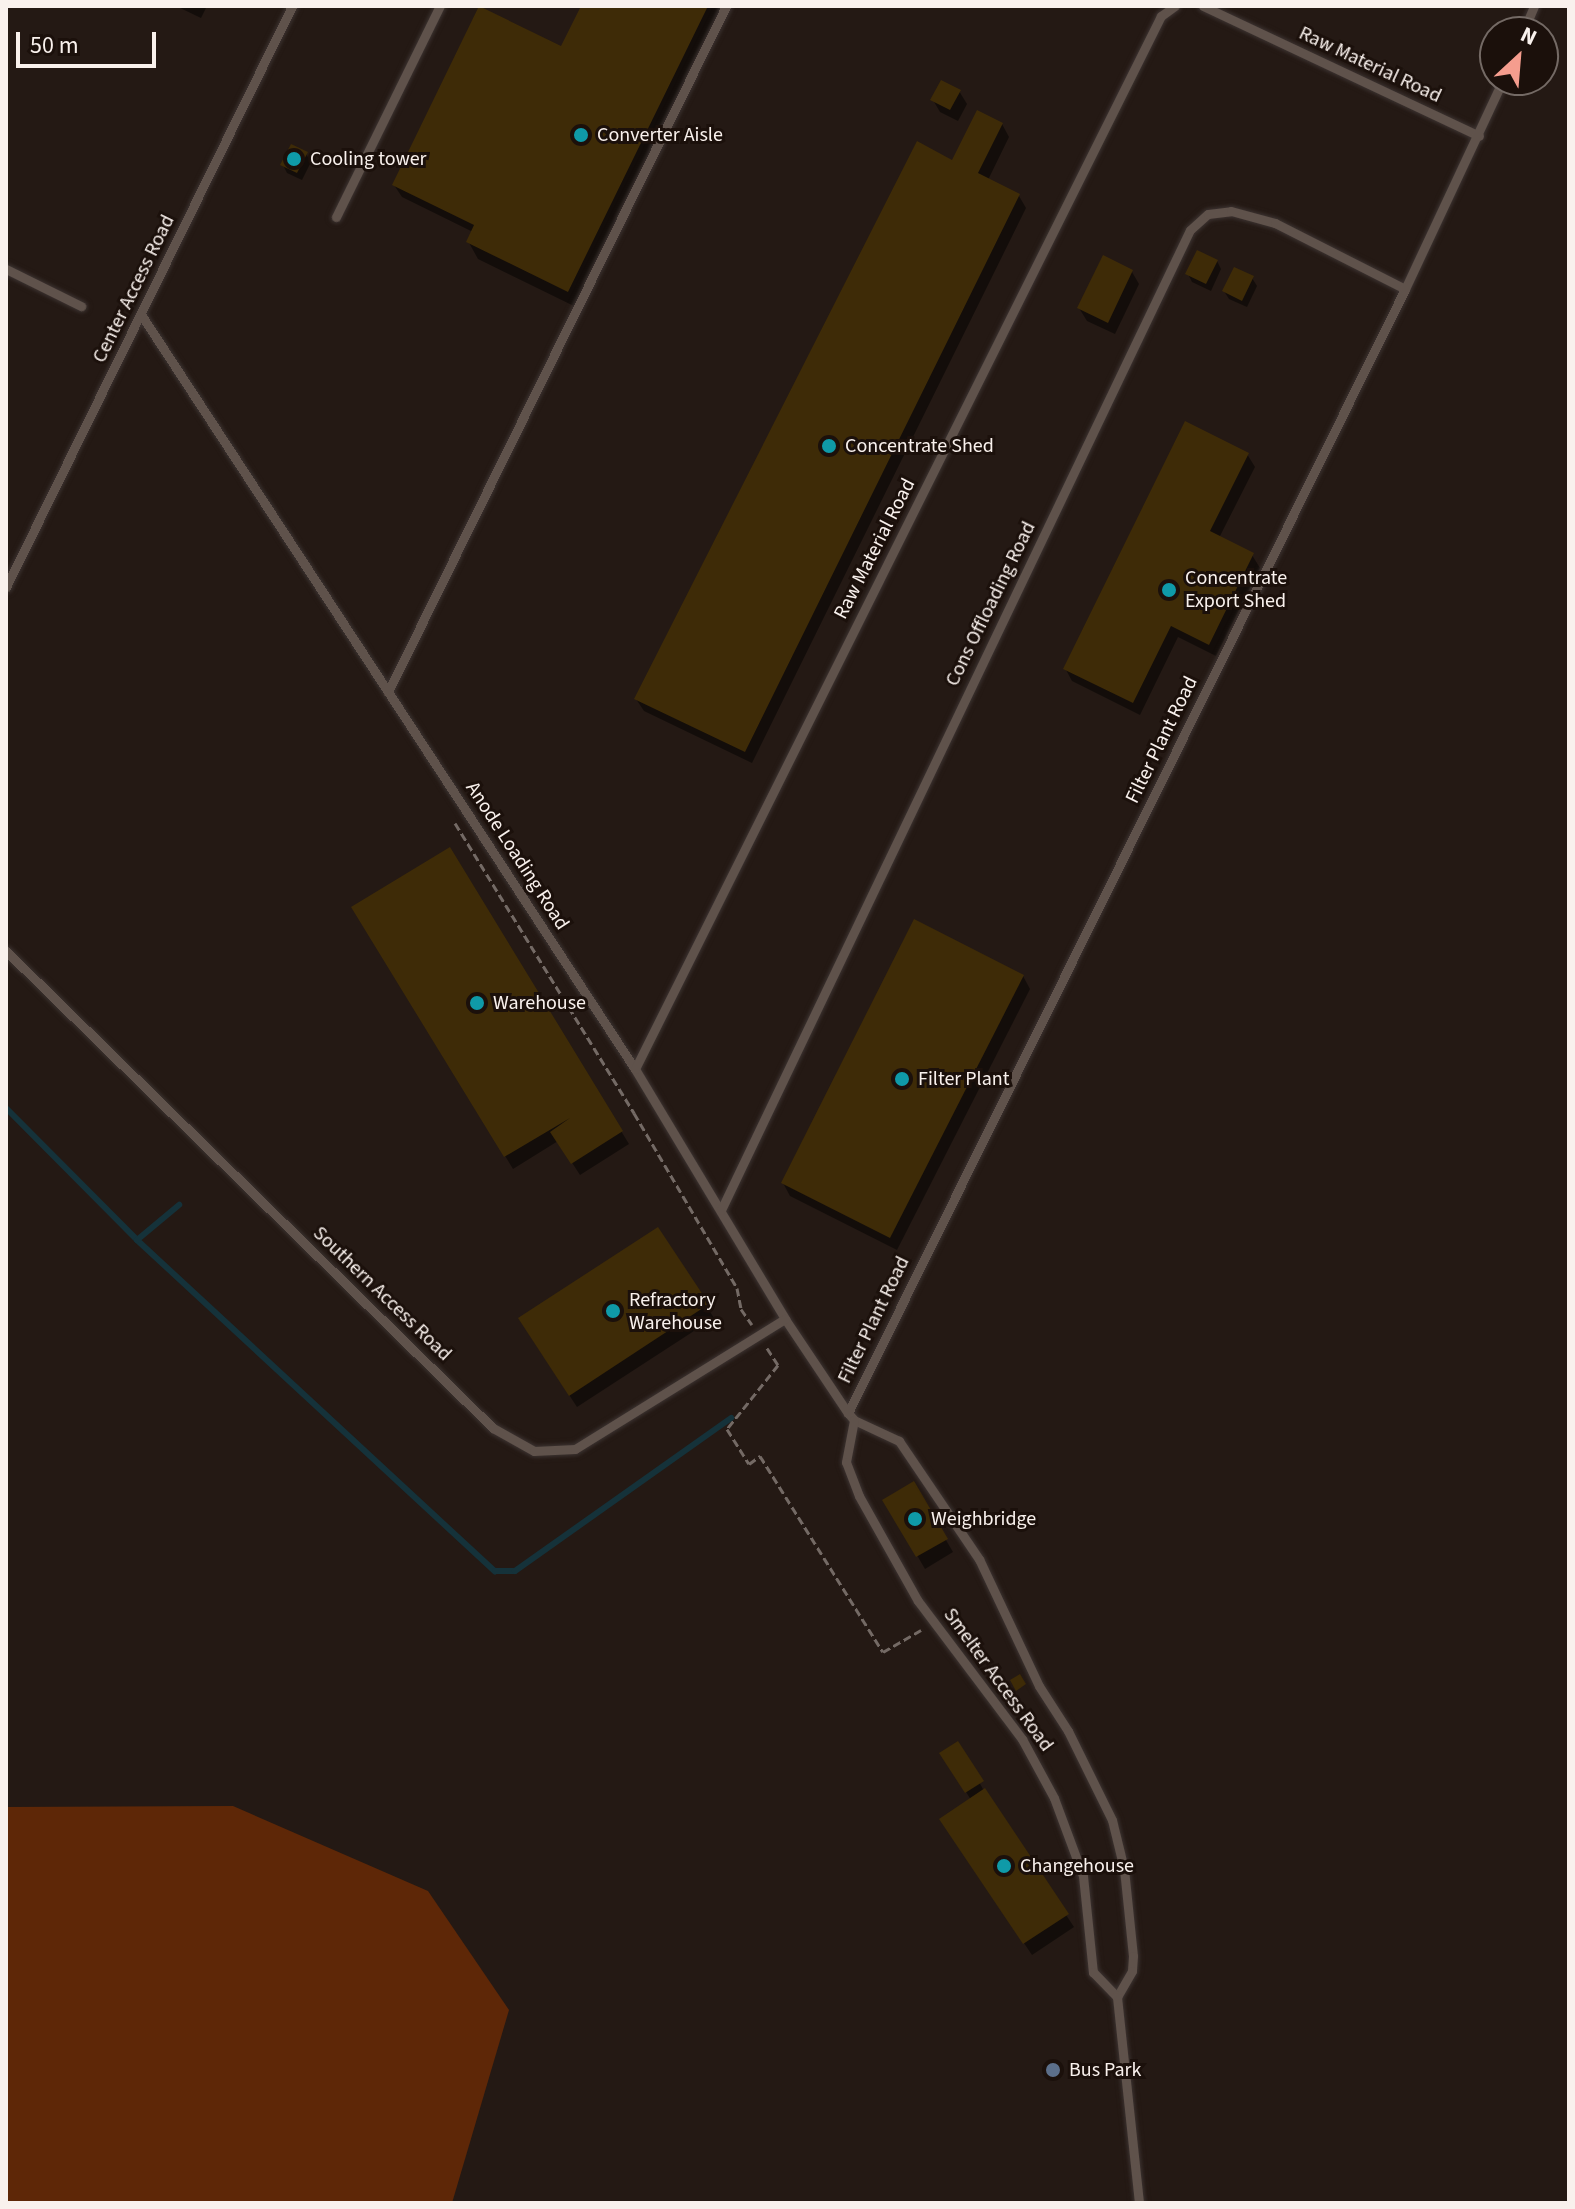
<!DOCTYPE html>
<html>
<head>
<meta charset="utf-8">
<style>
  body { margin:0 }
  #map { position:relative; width:1575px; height:2209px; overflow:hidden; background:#241914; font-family:"Source Sans 3",sans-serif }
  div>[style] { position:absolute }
  .green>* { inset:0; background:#5e2707 }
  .shadow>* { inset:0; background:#0007 }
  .stream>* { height:6px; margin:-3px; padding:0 3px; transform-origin:3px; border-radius:3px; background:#15323a }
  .building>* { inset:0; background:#3e2b07 }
  .path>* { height:3px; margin-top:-1.5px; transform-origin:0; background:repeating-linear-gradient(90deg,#746a65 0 8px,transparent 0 12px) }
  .roads { filter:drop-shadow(0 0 2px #3c3331) drop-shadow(0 0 2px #3c3331) }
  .service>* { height:9px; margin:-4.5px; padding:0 4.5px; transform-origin:4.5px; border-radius:4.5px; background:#5f524b }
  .dots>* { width:22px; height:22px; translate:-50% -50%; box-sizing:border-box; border:4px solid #1b100b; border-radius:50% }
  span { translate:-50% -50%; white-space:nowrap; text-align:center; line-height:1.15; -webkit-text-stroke:6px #1b100b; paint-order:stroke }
  .street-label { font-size:20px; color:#f9f1ed }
  .poi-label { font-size:20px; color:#f9f1ed }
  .left { translate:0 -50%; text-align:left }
  .frame { position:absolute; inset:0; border:8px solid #f9f1ed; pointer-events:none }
  .north { position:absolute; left:1479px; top:16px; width:80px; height:80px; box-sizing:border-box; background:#1b100b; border:2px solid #746a65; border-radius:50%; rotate:26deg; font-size:22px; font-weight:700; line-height:32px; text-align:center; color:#f9f1ed }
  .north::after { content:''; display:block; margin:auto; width:28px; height:36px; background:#f59d8e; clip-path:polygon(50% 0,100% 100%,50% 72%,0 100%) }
  .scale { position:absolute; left:16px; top:32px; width:140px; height:36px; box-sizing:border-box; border:4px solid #f9f1ed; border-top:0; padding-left:10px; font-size:24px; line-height:28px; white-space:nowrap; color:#f9f1ed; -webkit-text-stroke:6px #1b100b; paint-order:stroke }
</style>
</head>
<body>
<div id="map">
  <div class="green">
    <i style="clip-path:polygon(233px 1806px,428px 1891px,509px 2010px,452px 2203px,6px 2203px,6px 1807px)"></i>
  </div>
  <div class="shadow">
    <i style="clip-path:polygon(176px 6px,207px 6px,201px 18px)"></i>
    <i style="clip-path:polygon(584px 6px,726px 6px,578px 308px,478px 259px,468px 241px,473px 232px,402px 197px,394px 185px,562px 51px)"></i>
    <i style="clip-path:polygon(959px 91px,967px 104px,958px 121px,940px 112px,933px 100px)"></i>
    <i style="clip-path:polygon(1002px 124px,1009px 137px,988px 180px,1019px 196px,1026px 208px,752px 763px,644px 711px,636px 699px,953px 162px)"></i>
    <i style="clip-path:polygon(306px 154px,311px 162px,302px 180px,287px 173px,283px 165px)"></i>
    <i style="clip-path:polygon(1217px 261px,1221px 269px,1211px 291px,1192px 282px,1188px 274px)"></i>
    <i style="clip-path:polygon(1132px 272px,1139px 284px,1115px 334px,1087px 321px,1079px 308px)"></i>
    <i style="clip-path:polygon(1252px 278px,1257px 286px,1247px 307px,1229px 299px,1224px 291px)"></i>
    <i style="clip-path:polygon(1247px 454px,1255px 467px,1219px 538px,1252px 555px,1260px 568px,1216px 656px,1178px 637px,1140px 715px,1072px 681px,1065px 668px)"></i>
    <i style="clip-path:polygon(449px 850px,629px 1144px,580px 1175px,558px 1141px,513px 1169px,354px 908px)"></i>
    <i style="clip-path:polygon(1023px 976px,1030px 989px,897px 1250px,790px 1196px,783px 1183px)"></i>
    <i style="clip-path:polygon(657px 1229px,714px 1318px,577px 1407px,527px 1331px)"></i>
    <i style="clip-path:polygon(913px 1484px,953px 1552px,925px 1569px,885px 1500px)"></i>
    <i style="clip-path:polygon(958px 1743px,984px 1791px,1074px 1927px,1032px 1955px,949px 1832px,971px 1800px,942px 1753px)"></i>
  </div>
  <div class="stream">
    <i style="left:6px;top:1108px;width:186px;rotate:45.2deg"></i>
    <i style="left:137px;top:1240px;width:488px;rotate:42.8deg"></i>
    <i style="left:495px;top:1571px;width:20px"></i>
    <i style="left:515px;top:1571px;width:265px;rotate:-35.3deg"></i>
    <i style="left:137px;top:1240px;width:55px;rotate:-39.8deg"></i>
  </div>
  <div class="building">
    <i style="clip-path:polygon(479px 6px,561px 46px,581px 6px,708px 6px,568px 292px,466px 242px,474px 225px,392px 185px)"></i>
    <i style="clip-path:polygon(941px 80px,961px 90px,950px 110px,930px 100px)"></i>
    <i style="clip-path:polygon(977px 110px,1003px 123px,978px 173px,1020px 194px,745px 752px,634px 699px,917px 141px,952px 160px)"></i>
    <i style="clip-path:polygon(291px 144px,308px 152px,297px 173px,280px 165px)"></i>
    <i style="clip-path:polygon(1197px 250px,1218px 260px,1206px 284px,1185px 274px)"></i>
    <i style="clip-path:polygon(1103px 255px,1133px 270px,1108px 323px,1077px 308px)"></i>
    <i style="clip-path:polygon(1234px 267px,1254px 276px,1242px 301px,1222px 291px)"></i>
    <i style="clip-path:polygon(1185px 421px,1249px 453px,1210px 531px,1254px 553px,1209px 645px,1171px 626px,1133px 703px,1063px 669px)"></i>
    <i style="clip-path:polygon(450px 847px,623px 1131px,571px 1164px,550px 1132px,570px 1118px,504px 1157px,351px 907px)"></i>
    <i style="clip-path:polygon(914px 919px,1024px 975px,890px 1238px,781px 1183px)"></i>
    <i style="clip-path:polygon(658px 1227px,709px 1304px,569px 1396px,518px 1318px)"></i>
    <i style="clip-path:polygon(914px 1481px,948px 1539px,916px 1557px,882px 1500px)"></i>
    <i style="clip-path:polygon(1020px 1674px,1026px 1684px,1016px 1691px,1010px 1680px)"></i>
    <i style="clip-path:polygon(958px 1741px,984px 1781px,965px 1793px,939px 1753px)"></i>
    <i style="clip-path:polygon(985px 1788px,1069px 1914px,1023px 1944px,939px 1819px)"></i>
  </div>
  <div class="path">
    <i style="left:455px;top:823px;width:341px;rotate:58.3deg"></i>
    <i style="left:634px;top:1113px;width:203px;rotate:59.5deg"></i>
    <i style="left:737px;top:1288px;width:21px;rotate:79deg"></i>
    <i style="left:741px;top:1309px;width:19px;rotate:55deg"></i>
    <i style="left:767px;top:1348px;width:20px;rotate:57deg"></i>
    <i style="left:778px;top:1365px;width:82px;rotate:128.6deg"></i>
    <i style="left:727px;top:1429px;width:41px;rotate:57.8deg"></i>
    <i style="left:749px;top:1464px;width:14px;rotate:-36deg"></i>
    <i style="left:760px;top:1456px;width:231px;rotate:57.9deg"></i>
    <i style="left:883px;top:1652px;width:44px;rotate:-30.1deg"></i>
  </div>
  <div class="roads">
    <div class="service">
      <i style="left:1203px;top:6px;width:305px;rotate:25.2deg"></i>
      <i style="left:1523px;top:32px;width:28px;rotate:-67deg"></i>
      <i style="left:336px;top:217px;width:235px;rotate:-63.8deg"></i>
      <i style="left:6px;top:269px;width:84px;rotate:26.3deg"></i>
      <i style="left:142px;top:316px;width:900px;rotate:56.79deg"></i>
      <i style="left:635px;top:1069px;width:292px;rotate:59deg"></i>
      <i style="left:785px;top:1319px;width:113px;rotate:56.2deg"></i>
      <i style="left:848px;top:1413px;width:9px;rotate:49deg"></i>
      <i style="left:854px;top:1420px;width:50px;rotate:25deg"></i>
      <i style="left:899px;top:1441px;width:143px;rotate:55.9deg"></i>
      <i style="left:979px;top:1559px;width:140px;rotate:64.7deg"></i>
      <i style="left:1039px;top:1686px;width:54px;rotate:57.2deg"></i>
      <i style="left:1068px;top:1731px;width:99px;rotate:63.7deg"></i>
      <i style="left:1112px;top:1820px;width:50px;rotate:76.2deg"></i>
      <i style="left:1124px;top:1869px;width:87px;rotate:84.1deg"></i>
      <i style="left:1133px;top:1956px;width:15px;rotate:94deg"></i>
      <i style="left:1132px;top:1971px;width:30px;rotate:120deg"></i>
      <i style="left:6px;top:587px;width:648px;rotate:-63.79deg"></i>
      <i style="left:388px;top:692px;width:765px;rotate:-63.77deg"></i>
      <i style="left:6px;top:951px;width:682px;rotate:44.41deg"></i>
      <i style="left:493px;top:1428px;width:47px;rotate:29.3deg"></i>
      <i style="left:534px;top:1451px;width:41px;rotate:-2.8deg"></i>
      <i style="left:575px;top:1449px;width:247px;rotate:-31.8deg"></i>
      <i style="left:635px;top:1069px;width:1177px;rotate:-63.46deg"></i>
      <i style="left:1161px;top:16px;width:17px;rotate:-36deg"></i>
      <i style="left:721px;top:1210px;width:1086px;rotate:-64.43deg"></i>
      <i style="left:1190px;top:230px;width:24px;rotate:-42deg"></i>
      <i style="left:1208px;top:214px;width:23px;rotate:-7deg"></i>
      <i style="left:1231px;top:211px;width:46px;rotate:15.3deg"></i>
      <i style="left:1275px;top:223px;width:146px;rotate:26.9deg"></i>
      <i style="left:848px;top:1413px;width:1254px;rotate:-63.64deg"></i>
      <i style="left:1405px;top:289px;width:231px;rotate:-64.9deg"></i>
      <i style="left:854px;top:1420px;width:43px;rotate:100.8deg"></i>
      <i style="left:846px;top:1462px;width:36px;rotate:69deg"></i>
      <i style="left:859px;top:1496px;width:120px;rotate:60.7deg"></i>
      <i style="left:918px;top:1601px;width:173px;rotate:53deg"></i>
      <i style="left:1022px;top:1739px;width:67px;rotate:61.5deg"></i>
      <i style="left:1054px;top:1798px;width:83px;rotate:69.6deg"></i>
      <i style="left:1083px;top:1876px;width:97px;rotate:84.1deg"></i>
      <i style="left:1093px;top:1972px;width:35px;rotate:46deg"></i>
      <i style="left:1117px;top:1997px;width:207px;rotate:83.9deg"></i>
    </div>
  </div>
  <div class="dots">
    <i style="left:581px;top:135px;background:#0f9aa8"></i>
    <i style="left:294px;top:159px;background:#0f9aa8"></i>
    <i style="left:829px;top:446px;background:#0f9aa8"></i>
    <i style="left:1169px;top:590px;background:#0f9aa8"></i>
    <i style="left:477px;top:1003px;background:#0f9aa8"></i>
    <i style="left:902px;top:1079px;background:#0f9aa8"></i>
    <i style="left:613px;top:1311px;background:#0f9aa8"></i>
    <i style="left:915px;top:1519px;background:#0f9aa8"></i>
    <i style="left:1004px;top:1866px;background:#0f9aa8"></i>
    <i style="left:1053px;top:2070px;background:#5c6f8a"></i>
  </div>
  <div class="street-label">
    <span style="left:1370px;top:65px;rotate:25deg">Raw Material Road</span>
    <span style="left:134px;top:289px;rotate:-64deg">Center Access Road</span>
    <span style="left:875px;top:549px;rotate:-63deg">Raw Material Road</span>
    <span style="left:991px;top:604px;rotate:-64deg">Cons Offloading Road</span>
    <span style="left:1162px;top:740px;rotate:-64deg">Filter Plant Road</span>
    <span style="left:517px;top:856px;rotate:57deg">Anode Loading Road</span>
    <span style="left:382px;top:1294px;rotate:44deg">Southern Access Road</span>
    <span style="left:874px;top:1320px;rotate:-64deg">Filter Plant Road</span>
    <span style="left:998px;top:1680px;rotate:54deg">Smelter Access Road</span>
  </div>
  <div class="poi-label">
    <span class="left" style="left:597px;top:135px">Converter Aisle</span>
    <span class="left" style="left:310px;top:159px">Cooling tower</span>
    <span class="left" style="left:845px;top:446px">Concentrate Shed</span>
    <span class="left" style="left:1185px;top:590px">Concentrate<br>Export Shed</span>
    <span class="left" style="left:493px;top:1003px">Warehouse</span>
    <span class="left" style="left:918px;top:1079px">Filter Plant</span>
    <span class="left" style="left:629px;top:1312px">Refractory<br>Warehouse</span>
    <span class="left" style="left:931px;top:1519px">Weighbridge</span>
    <span class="left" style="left:1020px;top:1866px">Changehouse</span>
    <span class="left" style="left:1069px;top:2070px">Bus Park</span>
  </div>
  <div class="frame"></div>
  <div class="north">N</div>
  <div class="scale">50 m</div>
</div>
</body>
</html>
